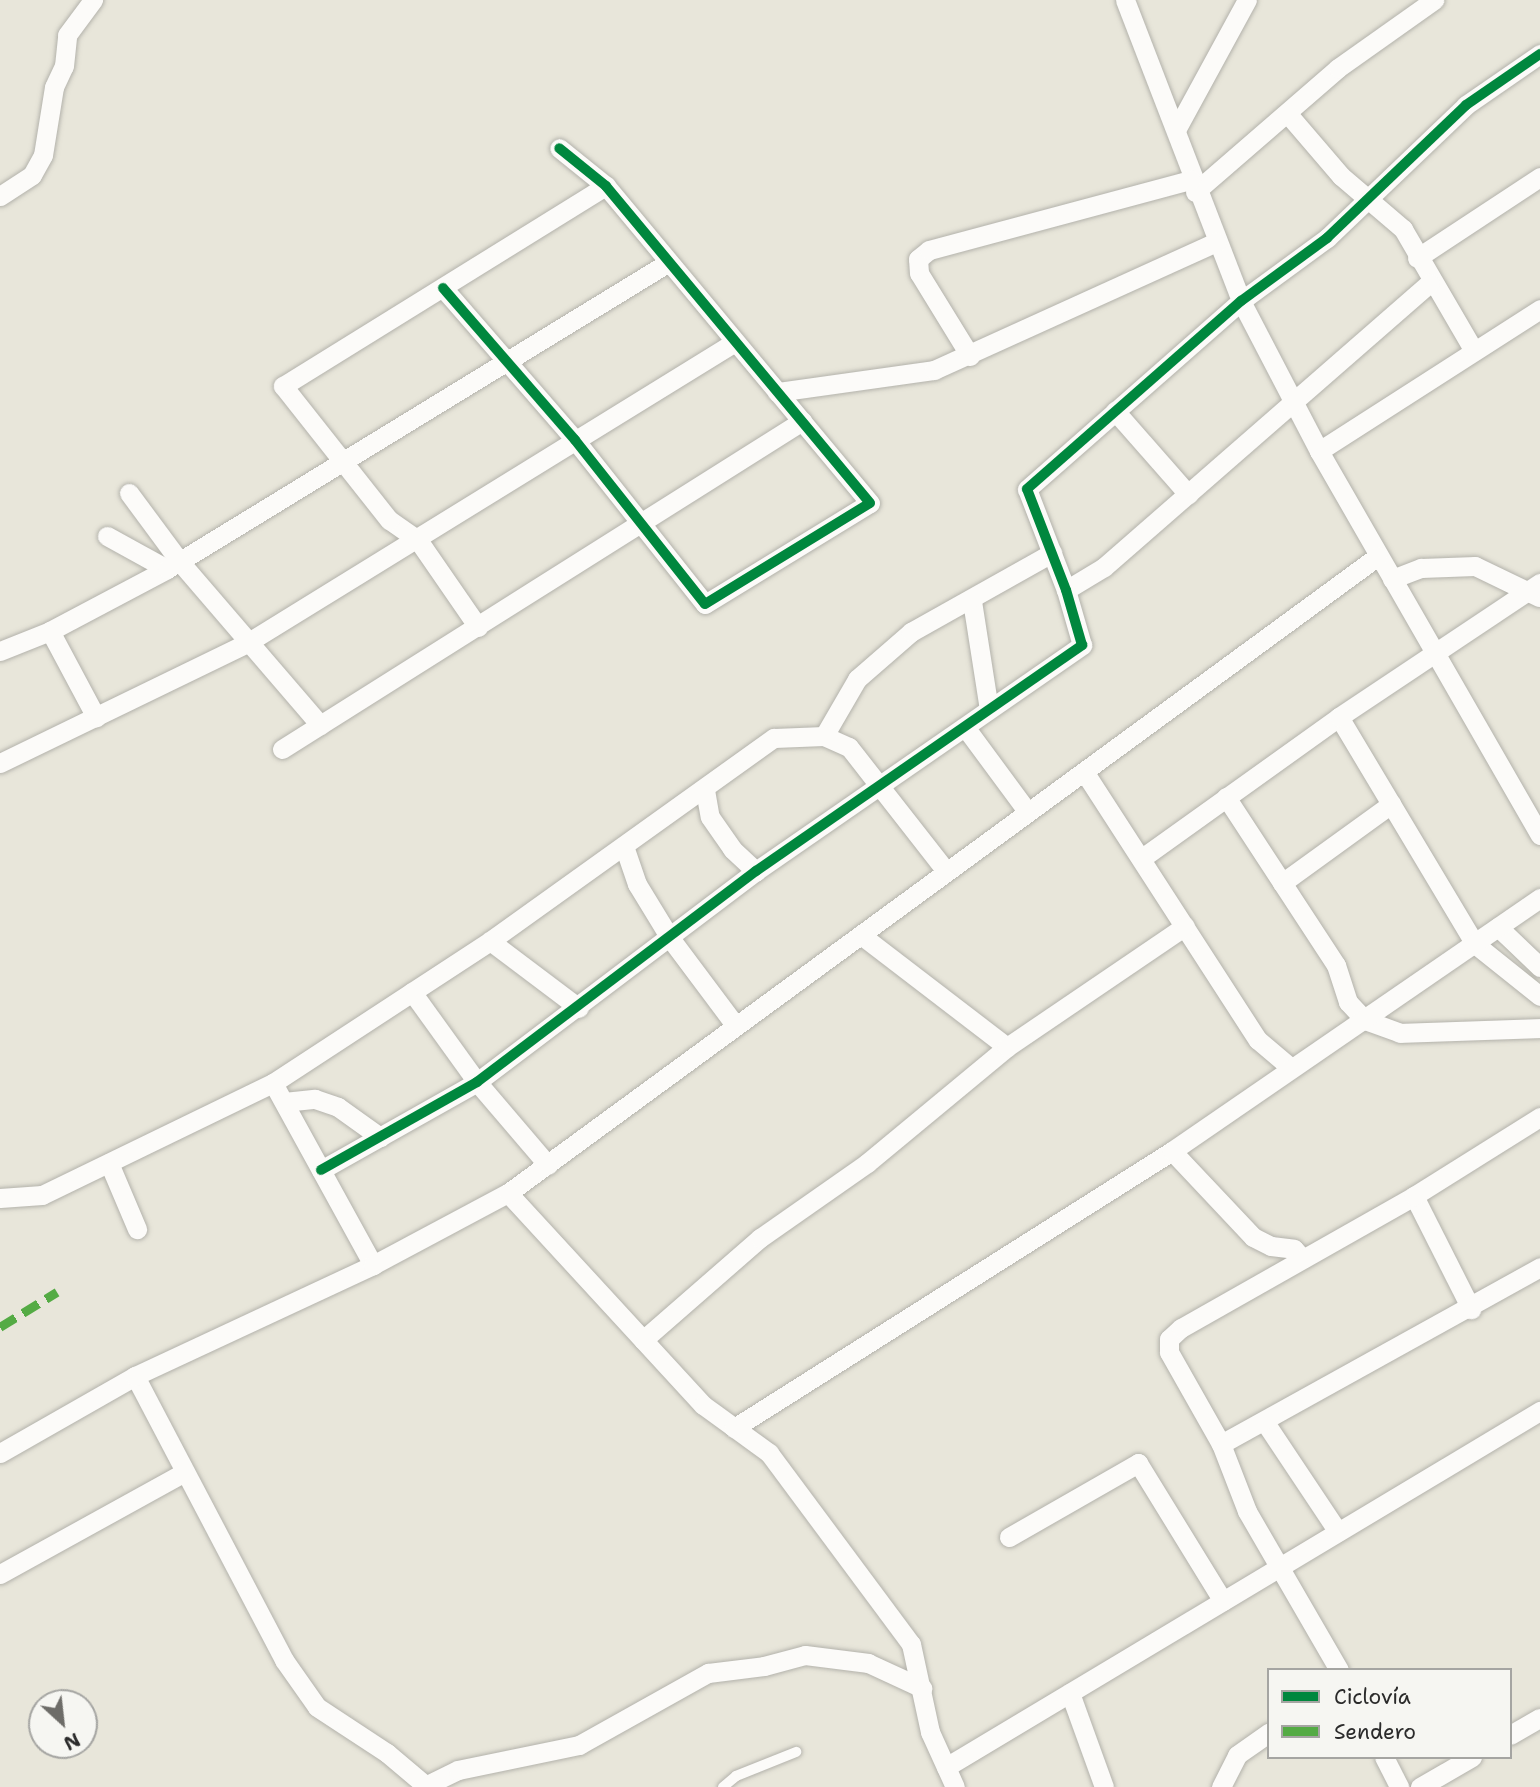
<!DOCTYPE html>
<html>
<head>
<meta charset="utf-8">
<style>
  body { margin:0 }
  #map { position:relative; width:1540px; height:1787px; overflow:hidden; background:#e8e6da; font-family:"Shantell Sans",sans-serif }
  div>[style] { position:absolute }
  .roads { filter:drop-shadow(0 0 2px #b3b2ab) drop-shadow(0 0 2px #b3b2ab) }
  .lane>* { height:10px; margin:-5px; padding:0 5px; transform-origin:5px; border-radius:5px; background:#fcfbf9 }
  .street>* { height:19px; margin:-9.5px; padding:0 9.5px; transform-origin:9.5px; border-radius:9.5px; background:#fcfbf9 }
  .quiet>* { height:9px; margin-top:-4.5px; transform-origin:0; background:repeating-linear-gradient(90deg,#54ab44 0 18px,transparent 0 27px) }
  .cycleway>* { height:10px; margin:-5px; padding:0 5px; transform-origin:5px; border-radius:5px; background:#00873e }
  span { translate:-50% -50%; white-space:nowrap; text-align:center; line-height:1.15; -webkit-text-stroke:5px #f6f6f2; paint-order:stroke }
  .legend { position:absolute; left:1267px; top:1668px; width:245px; height:91px; box-sizing:border-box; background:#f6f6f2; border:2px solid #a5a5a2; margin:0; padding:9px 12px; list-style:none; font-size:21px; color:#2b2b2b }
  .legend li { display:flex; align-items:center; gap:14px; height:35px }
  .legend b { width:35px; border:2px solid #a5a5a2 }
  .north { position:absolute; left:28px; top:1689px; width:70px; height:70px; box-sizing:border-box; background:#f6f6f2; border:2px solid #a5a5a2; border-radius:50%; rotate:153deg; font-size:19px; font-weight:700; line-height:28px; text-align:center; color:#2b2b2b }
  .north::after { content:''; display:block; margin:auto; width:24px; height:32px; background:#6d6c68; clip-path:polygon(50% 0,100% 100%,50% 72%,0 100%) }
</style>
</head>
<body>
<div id="map">
  <div class="roads">
    <div class="lane">
      <i style="left:723px;top:1787px;width:17px;rotate:-40deg"></i>
      <i style="left:736px;top:1776px;width:65px;rotate:-21.8deg"></i>
    </div>
    <div class="street">
      <i style="left:1125px;top:0;width:323px;rotate:68.9deg"></i>
      <i style="left:1241px;top:301px;width:169px;rotate:62.5deg"></i>
      <i style="left:1319px;top:451px;width:443px;rotate:60.1deg"></i>
      <i style="left:1287px;top:113px;width:83px;rotate:49.4deg"></i>
      <i style="left:1341px;top:176px;width:82px;rotate:40.5deg"></i>
      <i style="left:1403px;top:229px;width:141px;rotate:59.8deg"></i>
      <i style="left:1176px;top:130px;width:148px;rotate:-61.4deg"></i>
      <i style="left:1195px;top:192px;width:189px;rotate:-40.9deg"></i>
      <i style="left:1338px;top:68px;width:118px;rotate:-35.3deg"></i>
      <i style="left:0;top:196px;width:38px;rotate:-33deg"></i>
      <i style="left:32px;top:175px;width:23px;rotate:-61deg"></i>
      <i style="left:43px;top:155px;width:69px;rotate:-80.8deg"></i>
      <i style="left:54px;top:87px;width:23px;rotate:-65deg"></i>
      <i style="left:64px;top:66px;width:31px;rotate:-84deg"></i>
      <i style="left:67px;top:35px;width:44px;rotate:-53.4deg"></i>
      <i style="left:1417px;top:258px;width:147px;rotate:-33.4deg"></i>
      <i style="left:443px;top:288px;width:201px;rotate:49deg"></i>
      <i style="left:575px;top:440px;width:209px;rotate:51.6deg"></i>
      <i style="left:705px;top:604px;width:193px;rotate:-31.5deg"></i>
      <i style="left:870px;top:503px;width:413px;rotate:-129.8deg"></i>
      <i style="left:606px;top:186px;width:60px;rotate:-141deg"></i>
      <i style="left:970px;top:356px;width:97px;rotate:-121.6deg"></i>
      <i style="left:919px;top:273px;width:14px;rotate:-94deg"></i>
      <i style="left:918px;top:259px;width:14px;rotate:-39deg"></i>
      <i style="left:929px;top:250px;width:271px;rotate:-15deg"></i>
      <i style="left:777px;top:392px;width:159px;rotate:-8deg"></i>
      <i style="left:934px;top:370px;width:310px;rotate:-24.4deg"></i>
      <i style="left:1115px;top:411px;width:111px;rotate:48.7deg"></i>
      <i style="left:1319px;top:451px;width:263px;rotate:-32.7deg"></i>
      <i style="left:129px;top:493px;width:86px;rotate:53.5deg"></i>
      <i style="left:180px;top:562px;width:215px;rotate:49.3deg"></i>
      <i style="left:107px;top:536px;width:68px;rotate:28.8deg"></i>
      <i style="left:1392px;top:579px;width:31px;rotate:-21deg"></i>
      <i style="left:1421px;top:568px;width:54px;rotate:-2.1deg"></i>
      <i style="left:1475px;top:566px;width:71px;rotate:25.8deg"></i>
      <i style="left:1066px;top:590px;width:44px;rotate:-31.2deg"></i>
      <i style="left:1104px;top:567px;width:432px;rotate:-41.1deg"></i>
      <i style="left:972px;top:601px;width:109px;rotate:81.1deg"></i>
      <i style="left:478px;top:627px;width:106px;rotate:-124.6deg"></i>
      <i style="left:418px;top:540px;width:35px;rotate:-145deg"></i>
      <i style="left:389px;top:520px;width:171px;rotate:-128.3deg"></i>
      <i style="left:283px;top:386px;width:380px;rotate:-31.8deg"></i>
      <i style="left:50px;top:631px;width:98px;rotate:61.9deg"></i>
      <i style="left:0;top:651px;width:54px;rotate:-21.8deg"></i>
      <i style="left:50px;top:631px;width:132px;rotate:-27.9deg"></i>
      <i style="left:167px;top:569px;width:588px;rotate:-31.45deg"></i>
      <i style="left:1339px;top:717px;width:265px;rotate:59.1deg"></i>
      <i style="left:1475px;top:944px;width:83px;rotate:38.7deg"></i>
      <i style="left:965px;top:727px;width:104px;rotate:53.6deg"></i>
      <i style="left:824px;top:736px;width:66px;rotate:-59.9deg"></i>
      <i style="left:857px;top:679px;width:72px;rotate:-41deg"></i>
      <i style="left:911px;top:632px;width:162px;rotate:-29.3deg"></i>
      <i style="left:282px;top:749px;width:615px;rotate:-32.24deg"></i>
      <i style="left:0;top:763px;width:275px;rotate:-25.9deg"></i>
      <i style="left:247px;top:643px;width:573px;rotate:-31.67deg"></i>
      <i style="left:1085px;top:773px;width:318px;rotate:57.1deg"></i>
      <i style="left:1258px;top:1040px;width:43px;rotate:40.3deg"></i>
      <i style="left:705px;top:790px;width:27px;rotate:80deg"></i>
      <i style="left:710px;top:817px;width:39px;rotate:55deg"></i>
      <i style="left:732px;top:849px;width:33px;rotate:43deg"></i>
      <i style="left:1226px;top:797px;width:201px;rotate:56.8deg"></i>
      <i style="left:1336px;top:965px;width:39px;rotate:72deg"></i>
      <i style="left:1348px;top:1002px;width:25px;rotate:47deg"></i>
      <i style="left:1365px;top:1020px;width:37px;rotate:20deg"></i>
      <i style="left:1400px;top:1033px;width:140px;rotate:-2deg"></i>
      <i style="left:624px;top:846px;width:40px;rotate:71.1deg"></i>
      <i style="left:637px;top:884px;width:63px;rotate:58.6deg"></i>
      <i style="left:670px;top:938px;width:109px;rotate:53.2deg"></i>
      <i style="left:1142px;top:858px;width:242px;rotate:-35.6deg"></i>
      <i style="left:1339px;top:717px;width:242px;rotate:-33.7deg"></i>
      <i style="left:1282px;top:883px;width:135px;rotate:-35.9deg"></i>
      <i style="left:1498px;top:927px;width:58px;rotate:43.6deg"></i>
      <i style="left:861px;top:935px;width:184px;rotate:37.5deg"></i>
      <i style="left:490px;top:941px;width:111px;rotate:37deg"></i>
      <i style="left:412px;top:992px;width:111px;rotate:54.2deg"></i>
      <i style="left:477px;top:1082px;width:109px;rotate:49.5deg"></i>
      <i style="left:273px;top:1083px;width:208px;rotate:61.2deg"></i>
      <i style="left:284px;top:1102px;width:31px;rotate:-6deg"></i>
      <i style="left:315px;top:1099px;width:24px;rotate:19deg"></i>
      <i style="left:338px;top:1107px;width:52px;rotate:35.5deg"></i>
      <i style="left:1172px;top:1151px;width:118px;rotate:46.7deg"></i>
      <i style="left:1253px;top:1237px;width:20px;rotate:27deg"></i>
      <i style="left:1271px;top:1246px;width:23px;rotate:7deg"></i>
      <i style="left:1294px;top:1249px;width:13px;rotate:48deg"></i>
      <i style="left:109px;top:1163px;width:72px;rotate:67deg"></i>
      <i style="left:321px;top:1170px;width:179px;rotate:-29.4deg"></i>
      <i style="left:477px;top:1082px;width:350px;rotate:-37.1deg"></i>
      <i style="left:756px;top:871px;width:397px;rotate:-34.7deg"></i>
      <i style="left:1082px;top:645px;width:57px;rotate:-106.2deg"></i>
      <i style="left:1066px;top:590px;width:108px;rotate:-111.1deg"></i>
      <i style="left:1027px;top:489px;width:285px;rotate:-41.3deg"></i>
      <i style="left:1241px;top:301px;width:107px;rotate:-36.2deg"></i>
      <i style="left:1327px;top:238px;width:192px;rotate:-43.7deg"></i>
      <i style="left:1466px;top:105px;width:90px;rotate:-34.6deg"></i>
      <i style="left:508px;top:1193px;width:288px;rotate:47.4deg"></i>
      <i style="left:703px;top:1405px;width:82px;rotate:36deg"></i>
      <i style="left:769px;top:1453px;width:238px;rotate:53.4deg"></i>
      <i style="left:911px;top:1644px;width:90px;rotate:77.8deg"></i>
      <i style="left:930px;top:1732px;width:60px;rotate:65.6deg"></i>
      <i style="left:1414px;top:1196px;width:127px;rotate:63.2deg"></i>
      <i style="left:0;top:1198px;width:42px;rotate:-4.1deg"></i>
      <i style="left:42px;top:1195px;width:257px;rotate:-25.9deg"></i>
      <i style="left:273px;top:1083px;width:259px;rotate:-33.2deg"></i>
      <i style="left:490px;top:941px;width:349px;rotate:-35.6deg"></i>
      <i style="left:774px;top:738px;width:50px;rotate:-2.3deg"></i>
      <i style="left:824px;top:736px;width:27px;rotate:24deg"></i>
      <i style="left:849px;top:747px;width:157px;rotate:52deg"></i>
      <i style="left:643px;top:1340px;width:155px;rotate:-41.1deg"></i>
      <i style="left:760px;top:1238px;width:131px;rotate:-35deg"></i>
      <i style="left:867px;top:1163px;width:182px;rotate:-39.6deg"></i>
      <i style="left:1007px;top:1047px;width:215px;rotate:-34.2deg"></i>
      <i style="left:135px;top:1376px;width:321px;rotate:62.3deg"></i>
      <i style="left:284px;top:1660px;width:57px;rotate:54.9deg"></i>
      <i style="left:317px;top:1707px;width:84px;rotate:33.3deg"></i>
      <i style="left:387px;top:1753px;width:50px;rotate:40.1deg"></i>
      <i style="left:1264px;top:1421px;width:133px;rotate:56.3deg"></i>
      <i style="left:734px;top:1428px;width:518px;rotate:-32.31deg"></i>
      <i style="left:1172px;top:1151px;width:447px;rotate:-34.5deg"></i>
      <i style="left:1221px;top:1444px;width:365px;rotate:-29deg"></i>
      <i style="left:0;top:1453px;width:155px;rotate:-29.7deg"></i>
      <i style="left:135px;top:1376px;width:263px;rotate:-25deg"></i>
      <i style="left:373px;top:1265px;width:153px;rotate:-28.1deg"></i>
      <i style="left:508px;top:1193px;width:1078px;rotate:-36.21deg"></i>
      <i style="left:1009px;top:1537px;width:149px;rotate:-29.8deg"></i>
      <i style="left:1138px;top:1463px;width:162px;rotate:58.4deg"></i>
      <i style="left:0;top:1574px;width:211px;rotate:-28.9deg"></i>
      <i style="left:1339px;top:1670px;width:184px;rotate:-120.1deg"></i>
      <i style="left:1247px;top:1511px;width:72px;rotate:-111.2deg"></i>
      <i style="left:1221px;top:1444px;width:106px;rotate:-119.5deg"></i>
      <i style="left:1169px;top:1352px;width:13px;rotate:-90deg"></i>
      <i style="left:1169px;top:1339px;width:16px;rotate:-43deg"></i>
      <i style="left:1181px;top:1328px;width:268px;rotate:-29.5deg"></i>
      <i style="left:1414px;top:1196px;width:149px;rotate:-32.1deg"></i>
      <i style="left:1070px;top:1693px;width:100px;rotate:70.1deg"></i>
      <i style="left:1510px;top:1735px;width:34px;rotate:-30deg"></i>
      <i style="left:1384px;top:1757px;width:34px;rotate:63deg"></i>
      <i style="left:946px;top:1767px;width:693px;rotate:-30.94deg"></i>
      <i style="left:423px;top:1787px;width:39px;rotate:-26deg"></i>
      <i style="left:458px;top:1770px;width:124px;rotate:-11.7deg"></i>
      <i style="left:579px;top:1745px;width:148px;rotate:-29.2deg"></i>
      <i style="left:708px;top:1673px;width:56px;rotate:-7.1deg"></i>
      <i style="left:764px;top:1666px;width:42px;rotate:-15deg"></i>
      <i style="left:805px;top:1655px;width:64px;rotate:7.2deg"></i>
      <i style="left:868px;top:1663px;width:60px;rotate:24.8deg"></i>
      <i style="left:1221px;top:1787px;width:36px;rotate:-63deg"></i>
      <i style="left:1237px;top:1755px;width:39px;rotate:-35deg"></i>
      <i style="left:1420px;top:1787px;width:60px;rotate:-30deg"></i>
    </div>
  </div>
  <div class="quiet">
    <i style="left:0;top:1327px;width:67px;rotate:-31.6deg"></i>
  </div>
  <div class="cycleway">
    <i style="left:443px;top:288px;width:201px;rotate:49deg"></i>
    <i style="left:575px;top:440px;width:209px;rotate:51.6deg"></i>
    <i style="left:705px;top:604px;width:193px;rotate:-31.5deg"></i>
    <i style="left:870px;top:503px;width:413px;rotate:-129.8deg"></i>
    <i style="left:606px;top:186px;width:60px;rotate:-141deg"></i>
    <i style="left:321px;top:1170px;width:179px;rotate:-29.4deg"></i>
    <i style="left:477px;top:1082px;width:350px;rotate:-37.1deg"></i>
    <i style="left:756px;top:871px;width:397px;rotate:-34.7deg"></i>
    <i style="left:1082px;top:645px;width:57px;rotate:-106.2deg"></i>
    <i style="left:1066px;top:590px;width:108px;rotate:-111.1deg"></i>
    <i style="left:1027px;top:489px;width:285px;rotate:-41.3deg"></i>
    <i style="left:1241px;top:301px;width:107px;rotate:-36.2deg"></i>
    <i style="left:1327px;top:238px;width:192px;rotate:-43.7deg"></i>
    <i style="left:1466px;top:105px;width:90px;rotate:-34.6deg"></i>
  </div>
  <ul class="legend">
  <li><b style="height:9px;background:#00873e"></b>Ciclovía</li>
  <li><b style="height:9px;background:#54ab44"></b>Sendero</li>
  </ul>
  <div class="north">N</div>
</div>
</body>
</html>
